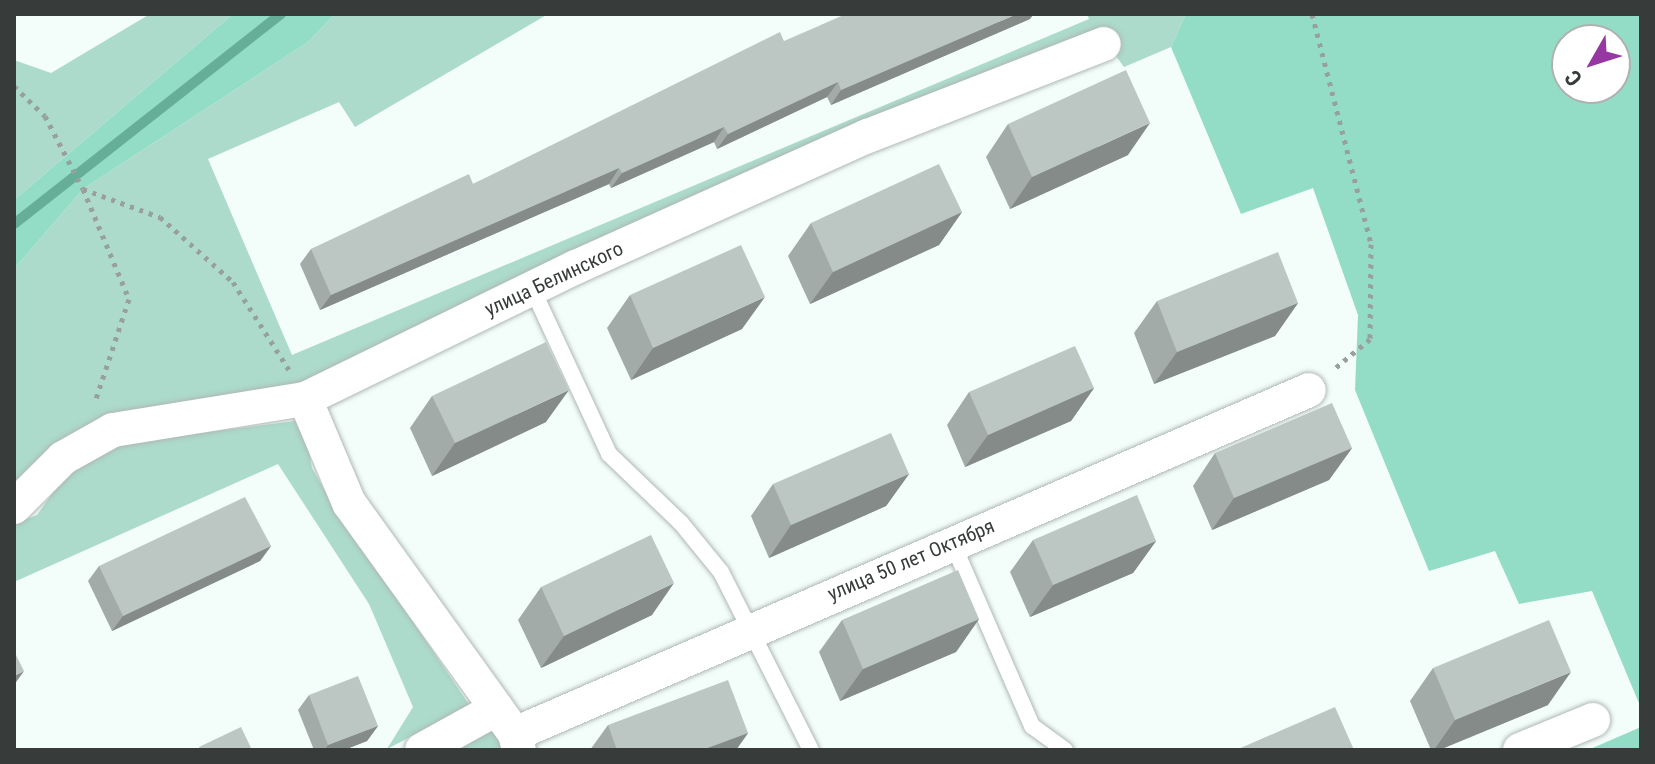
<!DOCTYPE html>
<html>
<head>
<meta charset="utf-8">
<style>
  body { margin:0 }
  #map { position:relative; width:1655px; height:764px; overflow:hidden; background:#f3fdfa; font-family:"Roboto Condensed",sans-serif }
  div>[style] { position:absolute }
  .green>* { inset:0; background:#acdacb }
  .forest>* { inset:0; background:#93dcc5 }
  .stream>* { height:10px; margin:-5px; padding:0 5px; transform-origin:5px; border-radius:5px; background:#66ae98 }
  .path>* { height:5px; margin-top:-2.5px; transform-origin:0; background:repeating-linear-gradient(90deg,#98a09d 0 4px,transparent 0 10px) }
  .roads { filter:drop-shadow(0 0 2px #aeb8b4) drop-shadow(0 0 2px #aeb8b4) }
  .lane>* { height:16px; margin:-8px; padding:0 8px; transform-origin:8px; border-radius:8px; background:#fff }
  .street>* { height:34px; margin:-17px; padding:0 17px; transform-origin:17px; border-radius:17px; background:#fff }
  .wall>* { inset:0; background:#a2aba8 }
  .shaded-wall>* { inset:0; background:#848b88 }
  .building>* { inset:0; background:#bcc7c3 }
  span { translate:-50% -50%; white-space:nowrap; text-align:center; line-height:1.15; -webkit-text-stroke:7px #fff; paint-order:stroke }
  .street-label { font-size:20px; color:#373c3a }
  .frame { position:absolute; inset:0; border:16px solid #373c3a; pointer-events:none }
  .north { position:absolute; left:1551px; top:24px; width:80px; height:80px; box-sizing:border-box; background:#fff; border:2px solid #afb1b0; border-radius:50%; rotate:231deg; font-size:22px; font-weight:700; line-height:32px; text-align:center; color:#373c3a }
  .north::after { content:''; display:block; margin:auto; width:28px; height:36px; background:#9538a2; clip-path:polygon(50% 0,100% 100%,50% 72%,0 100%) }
</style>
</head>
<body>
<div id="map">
  <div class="green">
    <i style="clip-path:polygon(150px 14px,233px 14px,14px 200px,14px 60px,51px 73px)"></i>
    <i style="clip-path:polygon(335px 14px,548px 14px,355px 127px,339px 102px,208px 159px,292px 355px,1089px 19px,1087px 14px,1186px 14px,1171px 47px,1124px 67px,1100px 34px,319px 381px,105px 419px,14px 491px,14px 269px,83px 189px,308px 42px)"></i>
    <i style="clip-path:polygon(303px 420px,312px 468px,329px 498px,470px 706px,387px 749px,413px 707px,369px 604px,278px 464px,14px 582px,14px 524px,37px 515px,69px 470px,121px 443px)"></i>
    <i style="clip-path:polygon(493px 730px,505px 750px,443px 750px,475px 731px)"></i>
  </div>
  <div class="forest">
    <i style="clip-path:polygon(233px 14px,335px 14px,308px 42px,83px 189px,14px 269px,14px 200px)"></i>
    <i style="clip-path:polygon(evenodd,1186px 14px,1641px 14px,1641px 708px,1592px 591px,1519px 604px,1495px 551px,1429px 571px,1355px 390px,1358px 315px,1313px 188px,1241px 214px,1171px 47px,1186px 14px,1567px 40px,1615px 40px,1615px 88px,1567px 88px,1567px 40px)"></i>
    <i style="clip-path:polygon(1641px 727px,1641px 750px,1588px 750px)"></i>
  </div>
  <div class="stream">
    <i style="left:14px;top:224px;width:340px;rotate:-38.2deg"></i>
  </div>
  <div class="path">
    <i style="left:1312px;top:14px;width:237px;rotate:75.6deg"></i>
    <i style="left:1371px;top:244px;width:95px;rotate:90.6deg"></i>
    <i style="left:1370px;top:339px;width:47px;rotate:140.2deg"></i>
    <i style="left:14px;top:86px;width:43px;rotate:44.1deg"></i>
    <i style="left:45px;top:116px;width:82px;rotate:62.5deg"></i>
    <i style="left:83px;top:189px;width:119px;rotate:67.3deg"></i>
    <i style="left:129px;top:299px;width:108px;rotate:108.3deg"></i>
    <i style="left:83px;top:189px;width:82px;rotate:20deg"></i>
    <i style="left:160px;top:217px;width:98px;rotate:41.7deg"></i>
    <i style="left:233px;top:282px;width:104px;rotate:57.5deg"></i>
  </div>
  <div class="roads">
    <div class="lane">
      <i style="left:532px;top:288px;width:183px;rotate:65.1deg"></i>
      <i style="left:609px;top:454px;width:100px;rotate:43.8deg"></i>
      <i style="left:681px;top:523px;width:63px;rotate:50.8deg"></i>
      <i style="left:721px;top:572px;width:199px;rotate:63.2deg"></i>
      <i style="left:952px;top:542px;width:201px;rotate:66.5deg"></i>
      <i style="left:1032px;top:726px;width:41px;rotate:36deg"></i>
    </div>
    <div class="street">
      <i style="left:305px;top:399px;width:113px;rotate:67.1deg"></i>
      <i style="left:349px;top:503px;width:284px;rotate:54.3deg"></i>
      <i style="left:515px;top:734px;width:16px;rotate:76deg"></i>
      <i style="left:14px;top:507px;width:69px;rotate:-45deg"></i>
      <i style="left:63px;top:458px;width:57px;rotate:-29.2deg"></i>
      <i style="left:113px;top:430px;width:194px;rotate:-9.2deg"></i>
      <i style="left:305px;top:399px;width:301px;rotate:-26deg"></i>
      <i style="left:576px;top:267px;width:320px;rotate:-24.2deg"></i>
      <i style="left:868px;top:136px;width:253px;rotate:-21.3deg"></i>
      <i style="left:515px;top:734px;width:865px;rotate:-23.42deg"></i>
      <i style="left:422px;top:750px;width:85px;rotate:-29deg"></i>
      <i style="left:1520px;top:750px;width:79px;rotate:-22.3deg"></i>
    </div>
  </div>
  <div class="wall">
    <i style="clip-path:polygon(1030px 19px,831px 105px,827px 97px,717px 149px,714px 142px,611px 188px,609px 184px,320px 310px,300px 264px,311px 249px,473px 184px,784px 41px)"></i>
    <i style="clip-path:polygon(1008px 124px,1128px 155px,1010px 209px,986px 157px)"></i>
    <i style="clip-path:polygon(962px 212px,939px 245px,810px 304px,788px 256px,811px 223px)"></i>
    <i style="clip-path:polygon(630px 295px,742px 329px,631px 380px,607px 328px)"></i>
    <i style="clip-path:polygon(1157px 301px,1298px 303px,1275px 336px,1154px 384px,1134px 333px)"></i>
    <i style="clip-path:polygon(1094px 388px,1071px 421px,965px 467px,947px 425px,969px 392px)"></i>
    <i style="clip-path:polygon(432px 396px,546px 422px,432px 476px,410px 428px)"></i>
    <i style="clip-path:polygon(1352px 448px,1329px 480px,1212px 530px,1193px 486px,1215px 453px)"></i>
    <i style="clip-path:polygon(909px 474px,886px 506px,769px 558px,751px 516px,773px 484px)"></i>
    <i style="clip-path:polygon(1033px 540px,1156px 541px,1133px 573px,1030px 617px,1010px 572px)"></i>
    <i style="clip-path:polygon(271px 546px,260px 561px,112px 631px,88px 581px,99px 566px)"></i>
    <i style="clip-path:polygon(541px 587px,652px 615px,541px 668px,518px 620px)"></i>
    <i style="clip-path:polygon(979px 619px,956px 652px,840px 701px,819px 652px,842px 620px)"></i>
    <i style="clip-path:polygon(1433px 668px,1548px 705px,1439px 750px,1431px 750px,1410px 701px)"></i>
    <i style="clip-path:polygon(309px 695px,378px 726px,367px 741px,344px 750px,314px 750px,298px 710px)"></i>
    <i style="clip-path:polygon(608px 725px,748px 733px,736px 750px,590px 750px)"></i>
  </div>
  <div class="shaded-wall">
    <i style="clip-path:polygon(1017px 14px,1034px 14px,1030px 19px,831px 105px,841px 90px)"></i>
    <i style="clip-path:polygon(838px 82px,827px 97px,717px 149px,728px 134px)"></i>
    <i style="clip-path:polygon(1150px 123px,1128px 155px,1010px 209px,1032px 177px)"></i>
    <i style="clip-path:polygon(724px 127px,714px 142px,611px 188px,622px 173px)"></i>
    <i style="clip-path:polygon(619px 168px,609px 184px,320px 310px,331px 295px)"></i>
    <i style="clip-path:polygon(962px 212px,939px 245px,810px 304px,833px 272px)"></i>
    <i style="clip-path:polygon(765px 297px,742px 329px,631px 380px,653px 348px)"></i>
    <i style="clip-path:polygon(1298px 303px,1275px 336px,1154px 384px,1177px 352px)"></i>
    <i style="clip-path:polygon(1094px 388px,1071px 421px,965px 467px,988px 435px)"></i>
    <i style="clip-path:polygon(569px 390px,546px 422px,432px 476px,455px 443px)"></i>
    <i style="clip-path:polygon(1352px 448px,1329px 480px,1212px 530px,1234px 498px)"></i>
    <i style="clip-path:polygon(909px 474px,886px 506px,769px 558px,791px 525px)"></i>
    <i style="clip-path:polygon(1156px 541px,1133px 573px,1030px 617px,1053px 585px)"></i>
    <i style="clip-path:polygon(271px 546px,260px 561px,112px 631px,123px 616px)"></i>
    <i style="clip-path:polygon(674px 583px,652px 615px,541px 668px,564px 636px)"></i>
    <i style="clip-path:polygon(979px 619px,956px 652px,840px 701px,863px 669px)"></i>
    <i style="clip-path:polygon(24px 671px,14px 685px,14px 676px)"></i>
    <i style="clip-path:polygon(1571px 672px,1548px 705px,1439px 750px,1434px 750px,1455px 720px)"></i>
    <i style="clip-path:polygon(378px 726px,367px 741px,344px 750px,325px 750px,328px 745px)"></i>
    <i style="clip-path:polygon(748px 733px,736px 750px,702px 750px)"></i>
  </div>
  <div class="building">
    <i style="clip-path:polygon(846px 14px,1017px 14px,841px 90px,838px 82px,728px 134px,724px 127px,622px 173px,619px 168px,331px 295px,311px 249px,469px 174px,473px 184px,780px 32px,784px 41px)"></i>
    <i style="clip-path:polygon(1126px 70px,1150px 123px,1032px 177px,1008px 124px)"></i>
    <i style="clip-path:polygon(939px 164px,962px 212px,833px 272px,811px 223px)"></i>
    <i style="clip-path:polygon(741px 245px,765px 297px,653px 348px,630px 295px)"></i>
    <i style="clip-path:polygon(1278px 252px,1298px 303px,1177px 352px,1157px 301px)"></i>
    <i style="clip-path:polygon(546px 342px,569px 390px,455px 443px,432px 396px)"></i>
    <i style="clip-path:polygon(1075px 346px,1094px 388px,988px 435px,969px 392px)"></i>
    <i style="clip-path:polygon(1332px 403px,1352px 448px,1234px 498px,1215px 453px)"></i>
    <i style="clip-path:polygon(891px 433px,909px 474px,791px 525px,773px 484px)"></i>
    <i style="clip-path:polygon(1137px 495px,1156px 541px,1053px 585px,1033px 540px)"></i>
    <i style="clip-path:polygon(245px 497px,271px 546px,123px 616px,99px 566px)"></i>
    <i style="clip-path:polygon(651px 535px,674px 583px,564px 636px,541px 587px)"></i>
    <i style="clip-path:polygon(958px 570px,979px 619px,863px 669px,842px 620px)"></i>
    <i style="clip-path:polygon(1549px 620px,1571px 672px,1455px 720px,1433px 668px)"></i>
    <i style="clip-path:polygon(14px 651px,24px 671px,14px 676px)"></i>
    <i style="clip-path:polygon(358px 676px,378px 726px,328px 745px,309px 695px)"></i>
    <i style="clip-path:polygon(728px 680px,748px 733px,702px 750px,617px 750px,608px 725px)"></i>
    <i style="clip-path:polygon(1335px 707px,1354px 750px,1236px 750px)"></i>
    <i style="clip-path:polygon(241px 727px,252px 750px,200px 750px,199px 747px)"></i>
  </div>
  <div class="street-label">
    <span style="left:554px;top:279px;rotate:-25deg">улица Белинского</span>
    <span style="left:911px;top:560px;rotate:-23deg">улица 50 лет Октября</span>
  </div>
  <div class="frame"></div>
  <div class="north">С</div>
</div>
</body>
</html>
